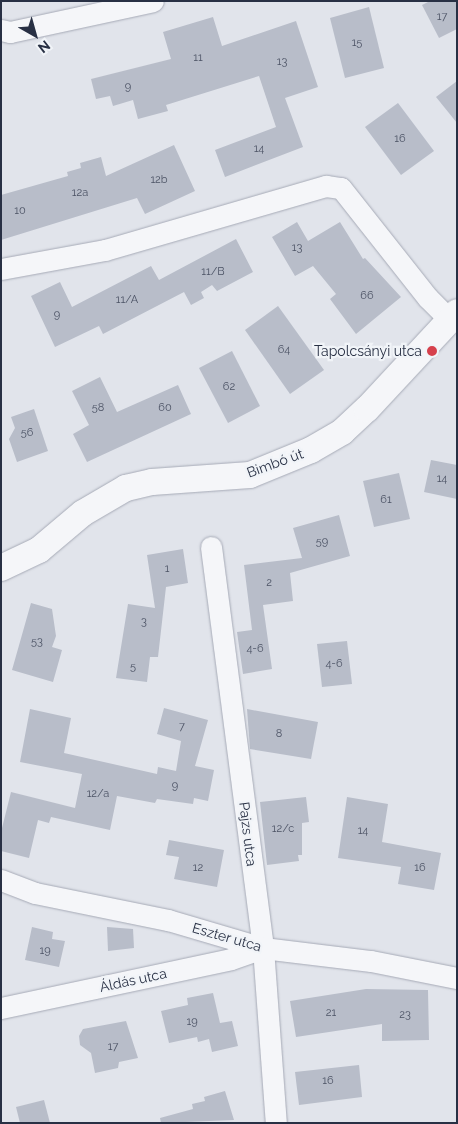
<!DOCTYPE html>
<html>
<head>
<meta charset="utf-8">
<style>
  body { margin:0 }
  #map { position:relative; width:458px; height:1124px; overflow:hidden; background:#e1e4eb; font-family:Raleway,sans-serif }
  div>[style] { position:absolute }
  .building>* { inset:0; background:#b8bdc9 }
  .roads { filter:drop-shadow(0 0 1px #a6aab6) drop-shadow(0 0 1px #a6aab6) }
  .minor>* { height:21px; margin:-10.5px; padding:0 10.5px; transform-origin:10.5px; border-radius:10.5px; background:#f5f6f9 }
  .tertiary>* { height:26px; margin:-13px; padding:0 13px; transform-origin:13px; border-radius:13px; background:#f5f6f9 }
  .dots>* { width:14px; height:14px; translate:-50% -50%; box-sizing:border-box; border:2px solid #f1f4f8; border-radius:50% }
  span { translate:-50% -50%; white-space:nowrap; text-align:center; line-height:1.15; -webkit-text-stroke:4.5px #f1f4f8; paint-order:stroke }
  .number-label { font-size:11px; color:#4c5365 }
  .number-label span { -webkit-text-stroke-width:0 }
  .poi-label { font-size:14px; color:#283044 }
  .right { translate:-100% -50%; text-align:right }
  .street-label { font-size:14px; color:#283044 }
  .frame { position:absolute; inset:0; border:2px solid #283044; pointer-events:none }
  .north { position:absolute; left:10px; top:10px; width:50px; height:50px; -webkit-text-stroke:4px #f1f4f8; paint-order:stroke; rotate:142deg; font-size:14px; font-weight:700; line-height:20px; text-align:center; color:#283044 }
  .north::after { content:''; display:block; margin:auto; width:18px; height:22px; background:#283044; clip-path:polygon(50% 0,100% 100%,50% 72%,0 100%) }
</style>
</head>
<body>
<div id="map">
  <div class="building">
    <i style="clip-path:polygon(430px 1px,457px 1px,457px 29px,439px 38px,422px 5px)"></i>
    <i style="clip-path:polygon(369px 7px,384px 68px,345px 78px,330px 18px)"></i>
    <i style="clip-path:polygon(213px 17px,222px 46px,296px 21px,318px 87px,285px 98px,303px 147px,225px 177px,215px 150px,276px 127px,259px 76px,166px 105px,168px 111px,138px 119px,133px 100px,113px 106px,110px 96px,96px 99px,91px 79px,171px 59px,163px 32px)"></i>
    <i style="clip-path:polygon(457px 81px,457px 123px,436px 97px)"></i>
    <i style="clip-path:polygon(398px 103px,434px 151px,401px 175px,365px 127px)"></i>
    <i style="clip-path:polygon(174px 145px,195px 191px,145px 214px,137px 198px,1px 240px,1px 195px,68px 176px,67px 172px,81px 168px,80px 163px,101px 157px,106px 176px)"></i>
    <i style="clip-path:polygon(297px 222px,308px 241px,340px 222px,363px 259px,365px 258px,401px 297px,356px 334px,330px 299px,336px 294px,313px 266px,295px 276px,272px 237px)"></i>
    <i style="clip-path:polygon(236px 239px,253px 272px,217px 291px,212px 285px,201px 292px,204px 298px,191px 305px,184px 292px,103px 334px,99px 326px,55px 347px,31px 296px,60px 282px,72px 307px,151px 266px,159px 280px)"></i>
    <i style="clip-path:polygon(278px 306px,324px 370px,290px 394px,245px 330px)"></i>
    <i style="clip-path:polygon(232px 351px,260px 406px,228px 423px,199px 368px)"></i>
    <i style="clip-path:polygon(100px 377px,117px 412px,178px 385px,191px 414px,87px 462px,73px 434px,89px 425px,72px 391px)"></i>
    <i style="clip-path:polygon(34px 409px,48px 451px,17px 462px,9px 439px,15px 428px,11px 417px)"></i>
    <i style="clip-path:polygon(431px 460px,457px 465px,457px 499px,424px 492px)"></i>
    <i style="clip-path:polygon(399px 473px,410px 519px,374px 527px,363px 481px)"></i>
    <i style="clip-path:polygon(339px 515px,350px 556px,290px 573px,293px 601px,263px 605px,272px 669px,243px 674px,237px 632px,252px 630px,244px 565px,302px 558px,293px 528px)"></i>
    <i style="clip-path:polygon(183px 549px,188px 583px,166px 587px,158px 657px,150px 657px,147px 682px,116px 678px,128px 604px,155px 608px,147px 555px)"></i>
    <i style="clip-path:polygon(31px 603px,52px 609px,56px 636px,52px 647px,62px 650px,53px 682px,12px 670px)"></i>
    <i style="clip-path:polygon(347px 641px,352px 684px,322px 687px,317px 644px)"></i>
    <i style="clip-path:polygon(164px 708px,208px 720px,195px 766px,214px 770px,208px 801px,194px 798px,193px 804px,157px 799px,155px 803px,117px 796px,110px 830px,51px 817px,49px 823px,38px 820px,29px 858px,1px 851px,1px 832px,11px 792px,75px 808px,82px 774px,20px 762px,30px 709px,71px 718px,64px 753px,157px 774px,158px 767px,176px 771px,181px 741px,157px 734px)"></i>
    <i style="clip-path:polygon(247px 709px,318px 722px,311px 759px,250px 749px)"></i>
    <i style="clip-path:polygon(306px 797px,309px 822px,302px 823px,302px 855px,298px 855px,299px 861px,267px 865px,260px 802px)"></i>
    <i style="clip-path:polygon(347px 797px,388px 804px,382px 842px,441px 853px,434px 890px,398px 884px,401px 867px,338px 858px)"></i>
    <i style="clip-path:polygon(169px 840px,224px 850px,217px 887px,174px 879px,179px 857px,166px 855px)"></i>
    <i style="clip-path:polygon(32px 927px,53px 932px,52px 939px,65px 941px,59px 967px,25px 960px)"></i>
    <i style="clip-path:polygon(107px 927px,133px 929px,134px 948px,108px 951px)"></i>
    <i style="clip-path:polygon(366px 989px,428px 990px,429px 1040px,382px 1041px,382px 1024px,296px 1037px,290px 1001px)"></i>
    <i style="clip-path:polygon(213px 993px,220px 1023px,232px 1021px,238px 1046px,212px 1052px,209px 1039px,198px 1042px,197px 1037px,169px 1043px,161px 1011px,188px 1005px,187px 998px)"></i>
    <i style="clip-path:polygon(126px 1021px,138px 1058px,119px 1062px,118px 1068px,95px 1073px,91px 1053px,80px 1045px,79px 1036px,83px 1029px)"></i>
    <i style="clip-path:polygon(359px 1065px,362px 1097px,299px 1105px,295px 1072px)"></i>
    <i style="clip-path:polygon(225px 1091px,234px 1120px,161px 1123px,160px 1118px,193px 1109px,192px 1104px,205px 1101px,204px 1097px)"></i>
    <i style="clip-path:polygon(44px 1100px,50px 1123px,20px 1123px,16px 1107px)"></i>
  </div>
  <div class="roads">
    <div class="minor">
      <i style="left:1px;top:30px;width:9px;rotate:13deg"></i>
      <i style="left:10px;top:32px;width:146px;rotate:-12.2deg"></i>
      <i style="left:1px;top:269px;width:106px;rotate:-10.4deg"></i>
      <i style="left:105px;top:250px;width:230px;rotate:-16.2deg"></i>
      <i style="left:326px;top:186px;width:15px;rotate:8deg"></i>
      <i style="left:341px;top:188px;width:140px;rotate:51.7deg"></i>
      <i style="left:428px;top:298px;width:30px;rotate:45deg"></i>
      <i style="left:211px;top:547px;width:404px;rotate:82.6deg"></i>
      <i style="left:263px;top:948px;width:175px;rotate:85.8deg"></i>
      <i style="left:1px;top:880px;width:36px;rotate:21deg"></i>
      <i style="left:35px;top:893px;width:136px;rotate:11.5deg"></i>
      <i style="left:168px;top:920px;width:99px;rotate:16.4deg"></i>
      <i style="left:263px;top:948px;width:109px;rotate:6.9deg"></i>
      <i style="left:371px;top:961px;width:88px;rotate:11.2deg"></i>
      <i style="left:1px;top:1008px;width:235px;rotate:-12deg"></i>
      <i style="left:231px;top:959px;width:34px;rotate:-19deg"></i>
    </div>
    <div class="tertiary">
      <i style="left:1px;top:568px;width:42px;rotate:-25.3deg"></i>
      <i style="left:39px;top:550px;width:57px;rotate:-40.1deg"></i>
      <i style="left:83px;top:513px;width:50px;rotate:-30.2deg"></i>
      <i style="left:126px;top:488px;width:27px;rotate:-13deg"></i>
      <i style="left:152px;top:482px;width:98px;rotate:-4.1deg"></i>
      <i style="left:250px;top:475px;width:66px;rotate:-22.3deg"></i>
      <i style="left:311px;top:450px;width:36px;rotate:-30deg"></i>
      <i style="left:342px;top:432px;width:34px;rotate:-43deg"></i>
      <i style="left:367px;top:409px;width:132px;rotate:-47.1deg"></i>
    </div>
  </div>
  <div class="dots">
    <i style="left:432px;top:351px;background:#d6404c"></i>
  </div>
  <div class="number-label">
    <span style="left:442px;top:17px">17</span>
    <span style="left:357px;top:43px">15</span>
    <span style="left:198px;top:58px">11</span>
    <span style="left:282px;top:62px">13</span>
    <span style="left:128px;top:87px">9</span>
    <span style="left:400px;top:139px">16</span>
    <span style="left:259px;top:149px">14</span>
    <span style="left:159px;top:180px">12b</span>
    <span style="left:80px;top:193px">12a</span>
    <span style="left:20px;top:211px">10</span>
    <span style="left:297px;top:248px">13</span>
    <span style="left:213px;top:272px">11/B</span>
    <span style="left:367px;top:296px">66</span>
    <span style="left:127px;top:300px">11/A</span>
    <span style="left:57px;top:315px">9</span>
    <span style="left:284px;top:350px">64</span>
    <span style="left:229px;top:387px">62</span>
    <span style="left:98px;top:408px">58</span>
    <span style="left:165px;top:408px">60</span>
    <span style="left:27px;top:433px">56</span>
    <span style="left:442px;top:479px">14</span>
    <span style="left:386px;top:500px">61</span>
    <span style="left:322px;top:542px">59</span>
    <span style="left:167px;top:569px">1</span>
    <span style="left:269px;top:583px">2</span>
    <span style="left:144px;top:622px">3</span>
    <span style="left:37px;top:642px">53</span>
    <span style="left:255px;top:649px">4-6</span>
    <span style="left:334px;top:664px">4-6</span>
    <span style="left:133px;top:667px">5</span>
    <span style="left:182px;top:727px">7</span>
    <span style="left:279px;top:734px">8</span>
    <span style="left:175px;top:786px">9</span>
    <span style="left:98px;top:794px">12/a</span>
    <span style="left:283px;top:829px">12/c</span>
    <span style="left:363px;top:831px">14</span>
    <span style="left:198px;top:868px">12</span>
    <span style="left:420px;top:868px">16</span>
    <span style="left:45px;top:951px">19</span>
    <span style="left:331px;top:1013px">21</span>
    <span style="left:405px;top:1015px">23</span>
    <span style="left:192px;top:1022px">19</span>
    <span style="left:113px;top:1047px">17</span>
    <span style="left:328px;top:1081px">16</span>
  </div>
  <div class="poi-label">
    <span class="right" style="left:422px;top:351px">Tapolcsányi utca</span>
  </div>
  <div class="street-label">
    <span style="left:275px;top:463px;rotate:-20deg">Bimbó út</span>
    <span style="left:248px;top:834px;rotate:83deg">Pajzs utca</span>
    <span style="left:227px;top:937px;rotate:16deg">Eszter utca</span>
    <span style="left:133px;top:980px;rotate:-12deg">Áldás utca</span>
  </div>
  <div class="frame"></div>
  <div class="north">N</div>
</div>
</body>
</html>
